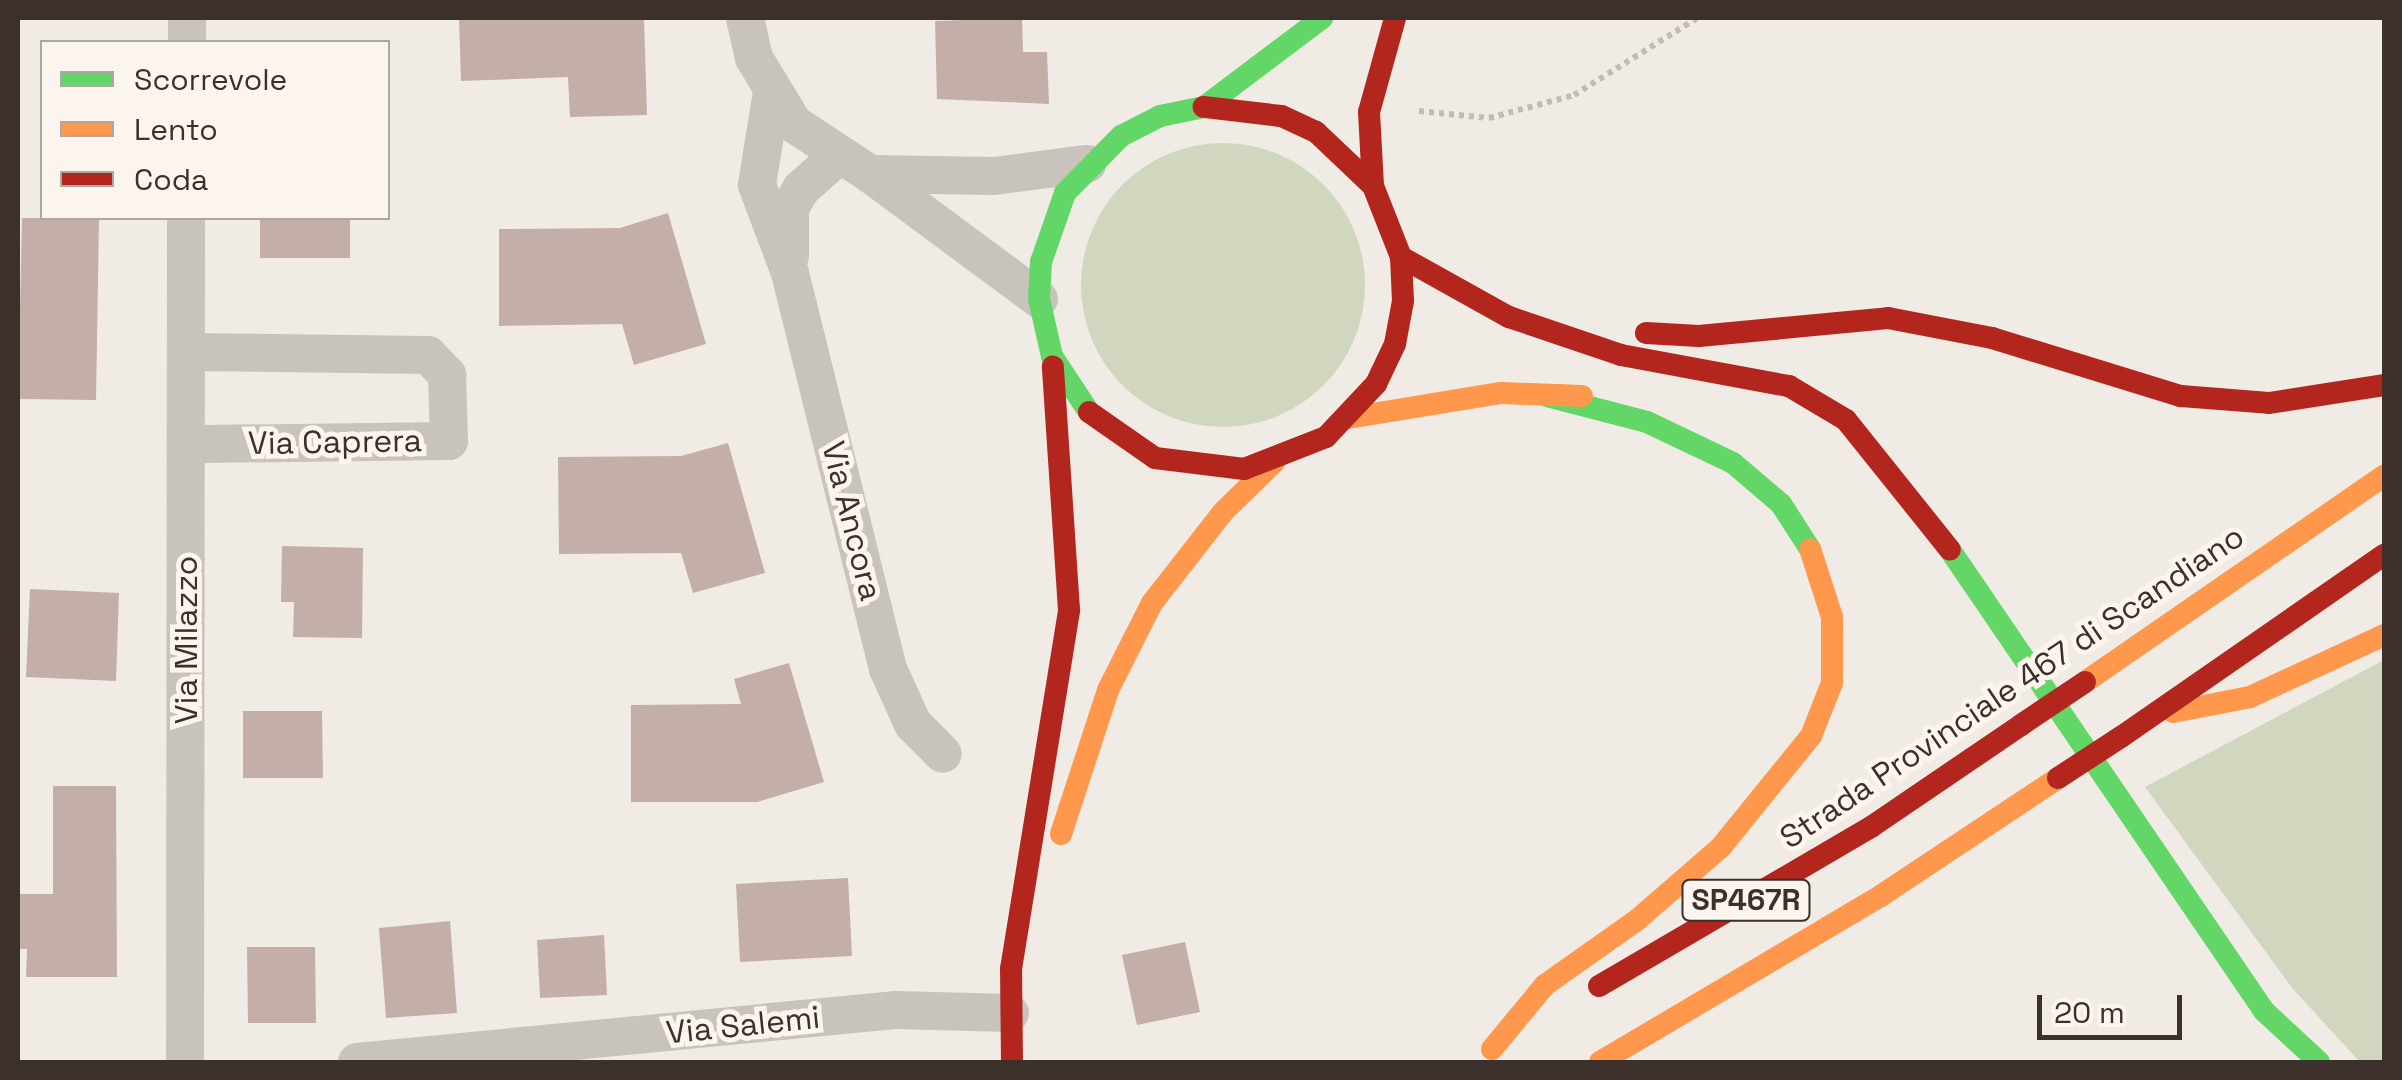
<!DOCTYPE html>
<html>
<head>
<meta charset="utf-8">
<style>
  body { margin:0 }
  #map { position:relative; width:2402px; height:1080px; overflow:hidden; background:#f0ebe5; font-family:"Space Grotesk",sans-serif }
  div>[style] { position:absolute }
  .green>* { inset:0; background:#d1d6bf }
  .round { border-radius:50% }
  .building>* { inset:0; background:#c3afa7 }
  .path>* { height:6px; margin-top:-3px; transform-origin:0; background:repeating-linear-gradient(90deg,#c2bbb6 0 5px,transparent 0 10px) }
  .street>* { height:38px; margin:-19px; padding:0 19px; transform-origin:19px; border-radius:19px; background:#c9c3be }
  .fast>* { height:22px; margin:-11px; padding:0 11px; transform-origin:11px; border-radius:11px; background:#63d668 }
  .slow>* { height:22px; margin:-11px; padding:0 11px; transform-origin:11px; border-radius:11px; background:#ff974d }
  .jam>* { height:22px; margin:-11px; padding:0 11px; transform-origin:11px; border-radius:11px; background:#b3261e }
  .jam-bridge>* { height:22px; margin:-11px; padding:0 11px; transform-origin:11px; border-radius:11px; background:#b3261e }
  span { translate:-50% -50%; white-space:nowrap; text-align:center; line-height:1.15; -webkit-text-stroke:10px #fbf5ee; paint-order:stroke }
  .shield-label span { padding:2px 8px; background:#fbf5ee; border:2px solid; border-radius:8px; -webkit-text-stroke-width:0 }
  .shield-label { font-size:30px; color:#3b302b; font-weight:700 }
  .street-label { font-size:32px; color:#3b302b }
  .frame { position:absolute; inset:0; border:20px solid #3b302b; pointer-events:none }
  .legend { position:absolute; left:40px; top:40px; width:350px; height:180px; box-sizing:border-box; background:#fbf5ee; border:2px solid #aea6a0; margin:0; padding:12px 18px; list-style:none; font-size:30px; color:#3b302b }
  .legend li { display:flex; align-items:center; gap:20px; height:50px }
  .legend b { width:50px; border:2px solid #aea6a0 }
  .scale { position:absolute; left:2037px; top:995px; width:145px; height:45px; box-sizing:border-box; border:5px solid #3b302b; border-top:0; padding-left:12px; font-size:30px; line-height:35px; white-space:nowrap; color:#3b302b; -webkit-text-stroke:8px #fbf5ee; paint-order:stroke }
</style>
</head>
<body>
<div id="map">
  <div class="green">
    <i class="round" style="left:1081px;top:143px;width:284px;height:284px"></i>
    <i style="clip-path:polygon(2384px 660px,2384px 1062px,2360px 1062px,2293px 989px,2145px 787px)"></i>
  </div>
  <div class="building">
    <i style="clip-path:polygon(459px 18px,644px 18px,647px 115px,570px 117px,568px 77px,461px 81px)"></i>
    <i style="clip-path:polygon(1022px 18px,1023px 52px,1047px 52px,1049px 104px,937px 99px,935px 21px)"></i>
    <i style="clip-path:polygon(668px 213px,706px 344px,634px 365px,622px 324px,499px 326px,499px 229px,620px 228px)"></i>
    <i style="clip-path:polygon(22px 218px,99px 218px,96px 400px,18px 399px)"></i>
    <i style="clip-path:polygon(260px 218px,350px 218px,350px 258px,260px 258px)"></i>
    <i style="clip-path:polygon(728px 443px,765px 573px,693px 593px,681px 553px,559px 554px,558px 457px,681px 456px)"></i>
    <i style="clip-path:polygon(282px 546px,363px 548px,362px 638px,293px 637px,294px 602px,281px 602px)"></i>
    <i style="clip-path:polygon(30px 589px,119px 593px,116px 681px,26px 677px)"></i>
    <i style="clip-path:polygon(789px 663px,824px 782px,757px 802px,631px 802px,631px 705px,741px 704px,734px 679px)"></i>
    <i style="clip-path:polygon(243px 711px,322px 711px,323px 778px,243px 778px)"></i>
    <i style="clip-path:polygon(53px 786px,116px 786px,117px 977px,26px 977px,27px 949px,18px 949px,18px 894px,53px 894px)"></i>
    <i style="clip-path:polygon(848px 878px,852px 956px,740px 962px,736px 884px)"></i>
    <i style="clip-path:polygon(450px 921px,457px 1013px,386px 1018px,379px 928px)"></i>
    <i style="clip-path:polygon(604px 935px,607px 995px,540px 998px,537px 940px)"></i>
    <i style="clip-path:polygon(1185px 942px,1200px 1012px,1137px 1025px,1122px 955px)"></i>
    <i style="clip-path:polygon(247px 947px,315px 947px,316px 1023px,248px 1023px)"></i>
  </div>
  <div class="path">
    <i style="left:1419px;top:111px;width:70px;rotate:5.7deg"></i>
    <i style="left:1489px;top:118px;width:88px;rotate:-15.1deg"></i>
    <i style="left:1574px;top:95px;width:145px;rotate:-32deg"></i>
  </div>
  <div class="street">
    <i style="left:745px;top:18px;width:41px;rotate:77.3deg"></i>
    <i style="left:754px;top:58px;width:77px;rotate:58.8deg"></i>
    <i style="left:794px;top:124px;width:91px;rotate:33.3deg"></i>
    <i style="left:187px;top:42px;width:24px;rotate:-90deg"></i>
    <i style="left:772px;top:92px;width:94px;rotate:99.2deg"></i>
    <i style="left:757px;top:185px;width:94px;rotate:69.4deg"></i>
    <i style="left:790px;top:273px;width:408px;rotate:76.1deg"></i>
    <i style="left:888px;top:669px;width:60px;rotate:65.6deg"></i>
    <i style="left:913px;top:724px;width:42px;rotate:45deg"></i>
    <i style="left:790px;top:256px;width:48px;rotate:-90deg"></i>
    <i style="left:790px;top:208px;width:22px;rotate:-60deg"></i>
    <i style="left:801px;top:189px;width:50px;rotate:-41.7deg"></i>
    <i style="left:1039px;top:299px;width:210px;rotate:-143.5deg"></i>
    <i style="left:870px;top:174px;width:124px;rotate:0.9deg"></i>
    <i style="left:994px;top:176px;width:94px;rotate:-7.4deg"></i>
    <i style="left:186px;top:352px;width:242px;rotate:0.7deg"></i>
    <i style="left:428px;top:355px;width:28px;rotate:46deg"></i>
    <i style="left:447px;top:375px;width:66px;rotate:88.3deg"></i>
    <i style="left:449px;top:441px;width:263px;rotate:179.3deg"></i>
    <i style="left:185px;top:1062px;width:844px;rotate:-89.93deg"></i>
    <i style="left:357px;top:1062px;width:542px;rotate:-5.51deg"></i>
    <i style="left:896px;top:1010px;width:114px;rotate:1.5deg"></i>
  </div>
  <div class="fast">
    <i style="left:1547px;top:396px;width:103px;rotate:14.6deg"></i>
    <i style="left:1647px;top:422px;width:95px;rotate:25.5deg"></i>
    <i style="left:1733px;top:463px;width:63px;rotate:40.5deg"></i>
    <i style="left:1781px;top:504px;width:54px;rotate:57.2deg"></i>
    <i style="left:1089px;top:412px;width:67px;rotate:-123.5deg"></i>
    <i style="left:1052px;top:356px;width:58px;rotate:-102.8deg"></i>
    <i style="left:1039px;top:299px;width:37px;rotate:-87deg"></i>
    <i style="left:1041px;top:262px;width:73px;rotate:-70.8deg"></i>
    <i style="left:1065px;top:193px;width:80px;rotate:-45.5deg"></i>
    <i style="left:1121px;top:136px;width:44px;rotate:-27.1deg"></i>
    <i style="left:1160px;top:116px;width:45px;rotate:-11.6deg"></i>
    <i style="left:1204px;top:107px;width:148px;rotate:-37deg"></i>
    <i style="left:1950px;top:550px;width:558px;rotate:55.74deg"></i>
    <i style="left:2264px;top:1011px;width:75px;rotate:42.8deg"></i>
  </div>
  <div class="slow">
    <i style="left:1348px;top:418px;width:155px;rotate:-9.3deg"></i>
    <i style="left:1501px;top:393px;width:81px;rotate:2.1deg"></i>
    <i style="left:2085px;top:682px;width:363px;rotate:-34.6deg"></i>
    <i style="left:2173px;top:712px;width:78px;rotate:-11deg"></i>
    <i style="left:2250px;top:697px;width:148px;rotate:-24.8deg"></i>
    <i style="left:1061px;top:834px;width:151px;rotate:-71.9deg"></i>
    <i style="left:1108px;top:690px;width:97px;rotate:-63.2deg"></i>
    <i style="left:1152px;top:603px;width:117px;rotate:-52deg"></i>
    <i style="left:1224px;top:511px;width:70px;rotate:-44.4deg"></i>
    <i style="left:1492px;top:1049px;width:83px;rotate:-50.4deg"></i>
    <i style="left:1545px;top:985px;width:113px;rotate:-35.2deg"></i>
    <i style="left:1637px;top:920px;width:111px;rotate:-41deg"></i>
    <i style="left:1721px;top:847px;width:143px;rotate:-51deg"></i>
    <i style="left:1811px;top:736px;width:57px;rotate:-68.4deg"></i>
    <i style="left:1832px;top:683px;width:66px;rotate:-90deg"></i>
    <i style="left:1832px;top:617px;width:71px;rotate:-107.9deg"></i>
    <i style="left:1600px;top:1062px;width:328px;rotate:-30.6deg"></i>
    <i style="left:1882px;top:895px;width:211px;rotate:-33.6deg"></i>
  </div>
  <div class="jam">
    <i style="left:1373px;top:186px;width:74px;rotate:-93.1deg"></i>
    <i style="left:1369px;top:112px;width:98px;rotate:-74.5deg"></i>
    <i style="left:1401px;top:257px;width:124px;rotate:29.1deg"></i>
    <i style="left:1509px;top:317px;width:118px;rotate:18.7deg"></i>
    <i style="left:1621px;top:355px;width:171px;rotate:10.5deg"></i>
    <i style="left:1789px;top:386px;width:66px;rotate:30.8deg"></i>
    <i style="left:1846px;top:420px;width:166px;rotate:51.3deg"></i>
    <i style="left:1646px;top:333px;width:53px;rotate:3.2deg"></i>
    <i style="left:1699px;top:336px;width:190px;rotate:-5.4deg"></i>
    <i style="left:1888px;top:318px;width:106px;rotate:10.9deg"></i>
    <i style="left:1992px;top:338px;width:198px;rotate:17.1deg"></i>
    <i style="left:2181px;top:396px;width:88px;rotate:4.5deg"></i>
    <i style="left:2269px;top:403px;width:116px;rotate:-8.9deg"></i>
    <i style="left:1089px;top:412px;width:80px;rotate:34.9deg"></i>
    <i style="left:1155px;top:458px;width:90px;rotate:7deg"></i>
    <i style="left:1244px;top:469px;width:88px;rotate:-21.3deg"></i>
    <i style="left:1326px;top:437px;width:73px;rotate:-46.7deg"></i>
    <i style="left:1376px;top:384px;width:44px;rotate:-64.6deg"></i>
    <i style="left:1395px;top:344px;width:44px;rotate:-79.5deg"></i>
    <i style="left:1403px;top:301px;width:44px;rotate:-92.6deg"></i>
    <i style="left:1401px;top:257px;width:76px;rotate:-111.5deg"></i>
    <i style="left:1373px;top:186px;width:79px;rotate:-136.5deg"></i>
    <i style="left:1316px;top:132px;width:38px;rotate:-155deg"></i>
    <i style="left:1281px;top:116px;width:78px;rotate:-173.3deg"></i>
    <i style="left:2121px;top:737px;width:320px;rotate:-34.7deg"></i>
    <i style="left:1599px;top:986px;width:315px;rotate:-30.3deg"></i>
    <i style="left:1871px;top:827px;width:181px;rotate:-34.2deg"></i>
    <i style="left:1012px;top:1062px;width:93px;rotate:-90.6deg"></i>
    <i style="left:1011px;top:969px;width:364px;rotate:-80.8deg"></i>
    <i style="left:1069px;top:610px;width:244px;rotate:-93.8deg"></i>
  </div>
  <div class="jam-bridge">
    <i style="left:2021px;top:725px;width:77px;rotate:-33.9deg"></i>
    <i style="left:2058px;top:778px;width:75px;rotate:-33.1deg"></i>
  </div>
  <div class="shield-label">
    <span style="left:1746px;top:900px">SP467R</span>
  </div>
  <div class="street-label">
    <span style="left:335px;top:442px;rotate:-1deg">Via Caprera</span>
    <span style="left:852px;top:521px;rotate:76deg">Via Ancora</span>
    <span style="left:186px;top:640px;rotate:-90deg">Via Milazzo</span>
    <span style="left:2012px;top:687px;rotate:-34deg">Strada Provinciale 467 di Scandiano</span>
    <span style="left:743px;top:1025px;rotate:-6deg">Via Salemi</span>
  </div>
  <div class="frame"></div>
  <ul class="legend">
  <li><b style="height:12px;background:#63d668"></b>Scorrevole</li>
  <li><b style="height:12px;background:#ff974d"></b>Lento</li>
  <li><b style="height:12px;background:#b3261e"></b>Coda</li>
  </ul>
  <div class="scale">20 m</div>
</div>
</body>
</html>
